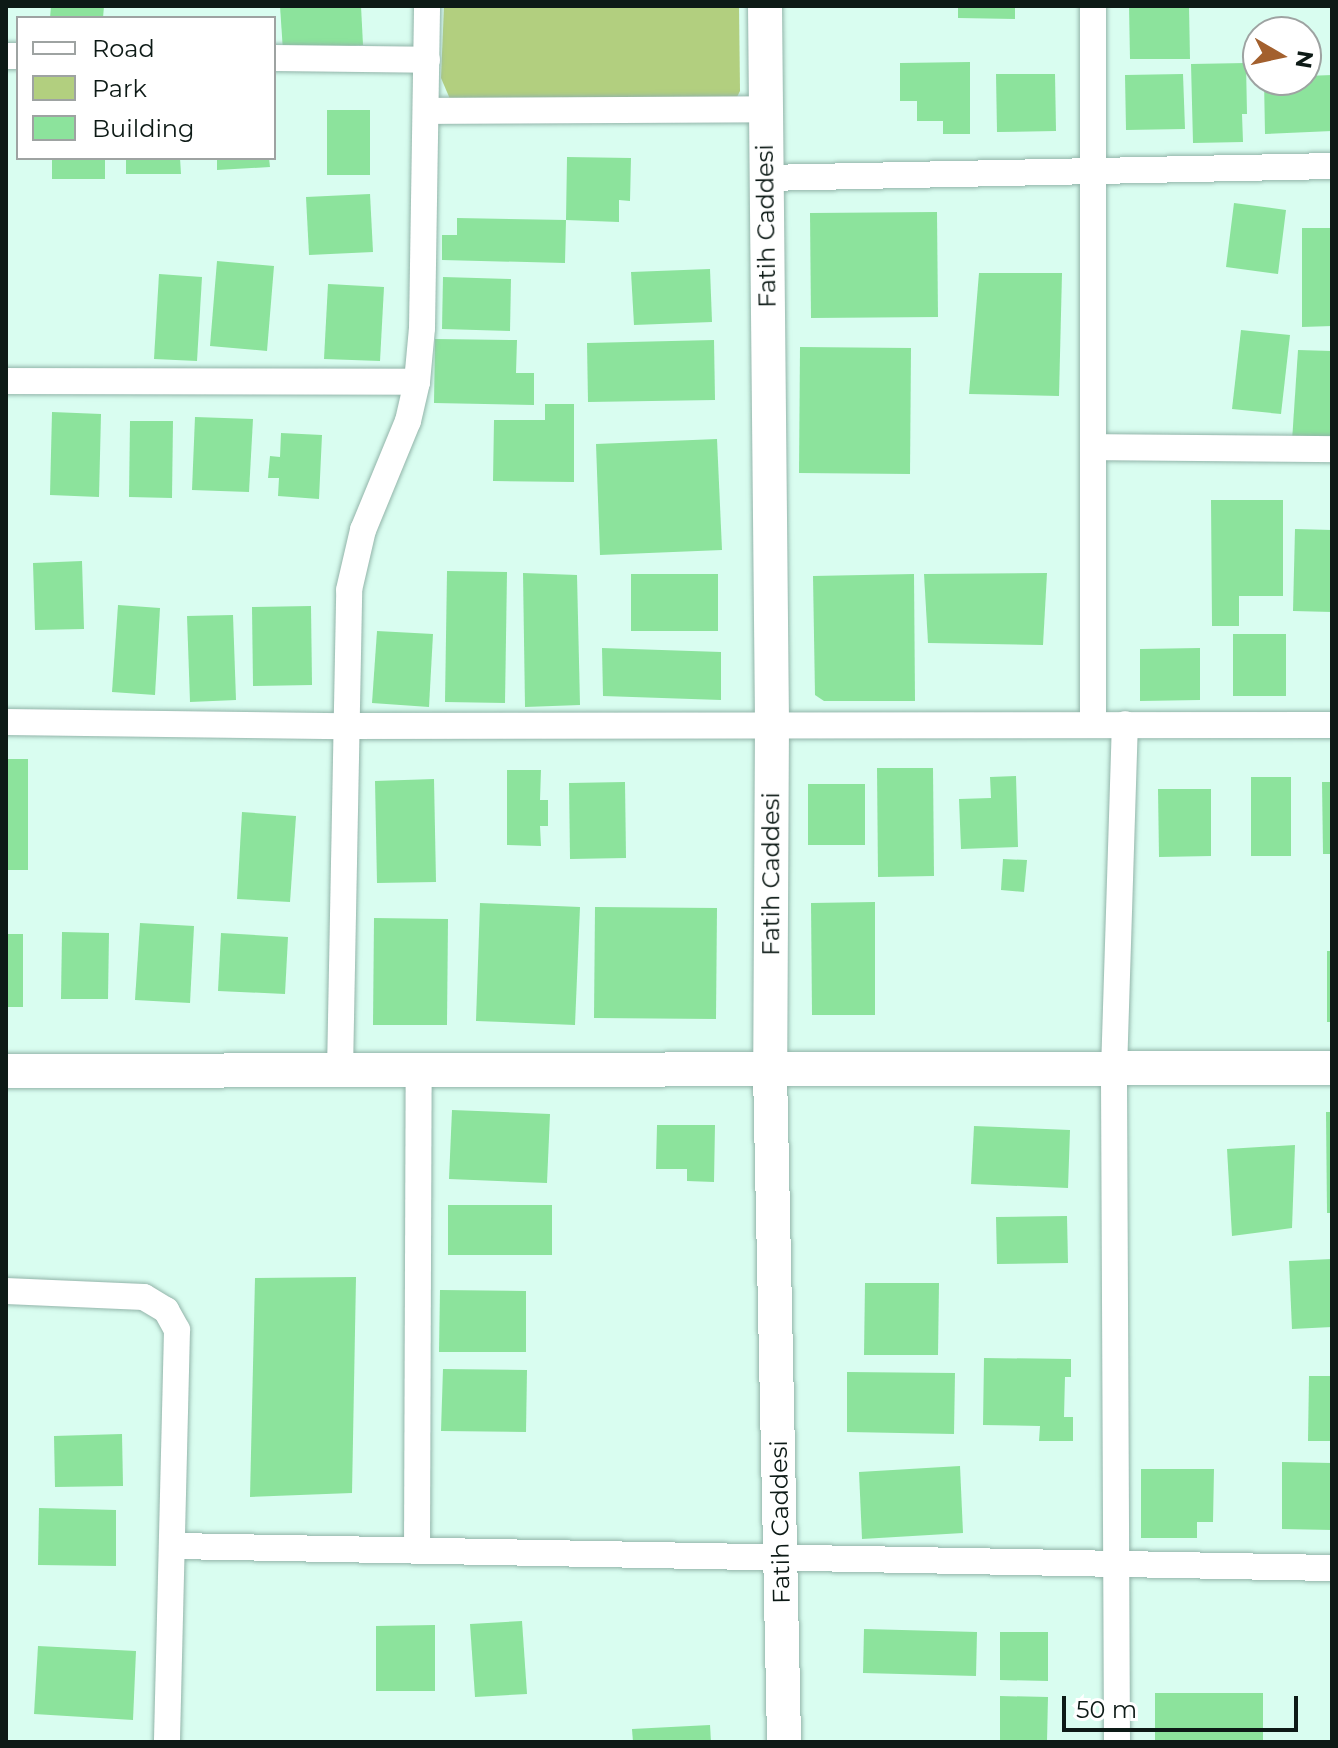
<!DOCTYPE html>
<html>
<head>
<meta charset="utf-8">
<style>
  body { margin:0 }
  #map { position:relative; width:1338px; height:1748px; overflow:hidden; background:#d9fdf0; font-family:Montserrat,sans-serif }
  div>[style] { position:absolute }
  .green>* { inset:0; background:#b2cf7f }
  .building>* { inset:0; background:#8ce39c }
  .roads { filter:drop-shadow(0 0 2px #92b4a9) drop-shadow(0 0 2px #92b4a9) }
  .minor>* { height:26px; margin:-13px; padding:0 13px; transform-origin:13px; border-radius:13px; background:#fff }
  .tertiary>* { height:34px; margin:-17px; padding:0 17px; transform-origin:17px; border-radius:17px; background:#fff }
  span { translate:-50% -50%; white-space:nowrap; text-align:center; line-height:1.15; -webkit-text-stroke:8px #fff; paint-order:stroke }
  .street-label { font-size:24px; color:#0d1a16 }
  .frame { position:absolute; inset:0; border:8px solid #0d1a16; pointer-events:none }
  .legend { position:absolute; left:16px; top:16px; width:260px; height:144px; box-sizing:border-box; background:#fff; border:2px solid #9ea3a2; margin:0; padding:10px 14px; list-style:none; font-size:24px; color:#0d1a16 }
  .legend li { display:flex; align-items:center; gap:16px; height:40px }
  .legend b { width:40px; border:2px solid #9ea3a2 }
  .north { position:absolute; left:1242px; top:16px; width:80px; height:80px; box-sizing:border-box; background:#fff; border:2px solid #9ea3a2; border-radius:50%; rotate:99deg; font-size:22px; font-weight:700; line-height:32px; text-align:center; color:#0d1a16 }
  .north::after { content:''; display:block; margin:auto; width:28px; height:36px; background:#a3602e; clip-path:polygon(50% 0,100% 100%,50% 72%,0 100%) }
  .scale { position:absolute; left:1062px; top:1696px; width:236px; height:36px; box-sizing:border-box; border:4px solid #0d1a16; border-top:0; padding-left:10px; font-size:24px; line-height:28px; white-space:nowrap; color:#0d1a16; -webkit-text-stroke:6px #fff; paint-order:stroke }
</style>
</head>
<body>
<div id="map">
  <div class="green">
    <i style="clip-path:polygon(444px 6px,739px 6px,740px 91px,735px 101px,450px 99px,441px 78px)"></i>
  </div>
  <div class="building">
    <i style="clip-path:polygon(51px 6px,104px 6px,103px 18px,50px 18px)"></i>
    <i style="clip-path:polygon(280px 6px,361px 6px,363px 45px,283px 51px)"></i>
    <i style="clip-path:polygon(958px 6px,1015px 6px,1015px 19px,958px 18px)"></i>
    <i style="clip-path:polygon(1129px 6px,1189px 6px,1190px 59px,1130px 59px)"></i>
    <i style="clip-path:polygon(970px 62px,970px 134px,943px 134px,943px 121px,917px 121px,917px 101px,900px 101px,900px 63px)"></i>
    <i style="clip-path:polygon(1246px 63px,1247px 114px,1242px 114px,1243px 142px,1193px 143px,1191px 64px)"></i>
    <i style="clip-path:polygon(996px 74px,1055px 74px,1056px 131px,997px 132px)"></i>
    <i style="clip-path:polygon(1183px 74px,1185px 129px,1126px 130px,1125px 75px)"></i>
    <i style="clip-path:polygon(1332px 75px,1332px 131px,1265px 134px,1264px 80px,1306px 80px,1306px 76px)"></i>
    <i style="clip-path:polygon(327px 110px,370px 110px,370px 175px,327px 175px)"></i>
    <i style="clip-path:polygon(567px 157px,631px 158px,630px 201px,619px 200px,619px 222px,566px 220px)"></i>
    <i style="clip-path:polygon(52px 158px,105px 158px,105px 179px,52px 179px)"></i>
    <i style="clip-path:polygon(126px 158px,180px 158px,181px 174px,126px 174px)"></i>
    <i style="clip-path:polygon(217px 158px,269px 158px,270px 167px,217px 170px)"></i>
    <i style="clip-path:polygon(370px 194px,373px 252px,309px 255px,306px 197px)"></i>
    <i style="clip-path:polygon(1234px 203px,1286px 210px,1278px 274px,1226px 267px)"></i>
    <i style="clip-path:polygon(937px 212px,938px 317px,811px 318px,810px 213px)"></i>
    <i style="clip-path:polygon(457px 218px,566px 220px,565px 263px,442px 260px,442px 235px,457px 235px)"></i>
    <i style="clip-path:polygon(1302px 228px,1332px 228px,1332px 326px,1302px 327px)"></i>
    <i style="clip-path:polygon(217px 261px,274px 266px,267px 351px,210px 346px)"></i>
    <i style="clip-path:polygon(710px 269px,712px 322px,634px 325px,631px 272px)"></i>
    <i style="clip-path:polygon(979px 273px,1062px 273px,1059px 396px,969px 394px)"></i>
    <i style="clip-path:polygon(159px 274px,202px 277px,197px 361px,154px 359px)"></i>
    <i style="clip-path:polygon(443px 277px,511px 279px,510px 331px,442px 329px)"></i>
    <i style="clip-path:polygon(328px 284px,384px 287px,380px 361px,324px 359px)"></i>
    <i style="clip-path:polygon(1241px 330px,1290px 335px,1281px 414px,1232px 409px)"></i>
    <i style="clip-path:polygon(435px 339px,517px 340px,516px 373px,534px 373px,534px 405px,434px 403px)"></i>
    <i style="clip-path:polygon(714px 340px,715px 400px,588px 402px,587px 343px)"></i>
    <i style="clip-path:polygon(800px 347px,911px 348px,910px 474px,799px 473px)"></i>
    <i style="clip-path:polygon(1298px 350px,1332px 351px,1332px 443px,1292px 441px)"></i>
    <i style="clip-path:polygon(545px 404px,574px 404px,574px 482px,493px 481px,494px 420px,545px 420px)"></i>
    <i style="clip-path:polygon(52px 412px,101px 414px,99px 497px,50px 495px)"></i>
    <i style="clip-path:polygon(195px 417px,253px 419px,249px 492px,192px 490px)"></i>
    <i style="clip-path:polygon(130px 421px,173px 421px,172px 498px,129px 497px)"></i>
    <i style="clip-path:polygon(281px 433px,322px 435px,319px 499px,278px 496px,279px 478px,268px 478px,270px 456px,280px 457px)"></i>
    <i style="clip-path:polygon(717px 439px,722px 550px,600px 555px,596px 444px)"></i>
    <i style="clip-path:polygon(1211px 500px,1283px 500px,1283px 596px,1239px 596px,1239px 626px,1212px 626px)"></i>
    <i style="clip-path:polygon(1295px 529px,1332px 530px,1332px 612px,1293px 611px)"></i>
    <i style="clip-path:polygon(82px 561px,84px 629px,35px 630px,33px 563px)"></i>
    <i style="clip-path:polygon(447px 571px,507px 572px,505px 703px,445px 702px)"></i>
    <i style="clip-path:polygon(523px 573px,577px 575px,580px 705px,525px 707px)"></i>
    <i style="clip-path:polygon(1047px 573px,1043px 645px,928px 643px,924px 574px)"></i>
    <i style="clip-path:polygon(631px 574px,718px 574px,718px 631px,631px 631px)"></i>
    <i style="clip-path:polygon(914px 574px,915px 701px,824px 701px,815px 695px,813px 576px)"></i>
    <i style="clip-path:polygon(118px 605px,160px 608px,155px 695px,112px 692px)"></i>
    <i style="clip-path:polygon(311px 606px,312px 685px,253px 686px,252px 607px)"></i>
    <i style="clip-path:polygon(233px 615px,236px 700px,190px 702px,187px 616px)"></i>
    <i style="clip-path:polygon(377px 631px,433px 634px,429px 707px,372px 703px)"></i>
    <i style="clip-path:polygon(1233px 634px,1286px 634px,1286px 696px,1233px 696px)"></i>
    <i style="clip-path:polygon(602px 648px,721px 652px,721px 700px,603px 696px)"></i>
    <i style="clip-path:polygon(1200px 648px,1200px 700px,1140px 701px,1140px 649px)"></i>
    <i style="clip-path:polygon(6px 759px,28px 759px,28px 870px,6px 870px)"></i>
    <i style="clip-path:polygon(877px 768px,933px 768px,934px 876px,878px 877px)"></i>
    <i style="clip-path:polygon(507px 770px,541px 770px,540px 800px,548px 800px,548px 826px,540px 826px,541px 846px,507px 845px)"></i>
    <i style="clip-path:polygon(1016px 776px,1018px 847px,961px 849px,959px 799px,991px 798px,990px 777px)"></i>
    <i style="clip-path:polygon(1251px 777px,1291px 777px,1291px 856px,1251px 856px)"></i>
    <i style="clip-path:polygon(434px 779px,436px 882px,377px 883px,375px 781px)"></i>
    <i style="clip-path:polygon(625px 782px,626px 858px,570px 859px,569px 783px)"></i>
    <i style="clip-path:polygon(1322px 782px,1332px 782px,1332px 854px,1323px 854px)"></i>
    <i style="clip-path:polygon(808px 784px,865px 784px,865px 845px,808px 845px)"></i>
    <i style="clip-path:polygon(1158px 789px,1211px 789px,1211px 856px,1159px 857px)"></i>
    <i style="clip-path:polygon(242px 812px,296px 816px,290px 902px,237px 899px)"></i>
    <i style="clip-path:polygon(1003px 859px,1027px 860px,1024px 892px,1001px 890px)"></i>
    <i style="clip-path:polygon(875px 902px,875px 1015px,812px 1015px,811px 903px)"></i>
    <i style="clip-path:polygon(480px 903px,580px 907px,575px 1025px,476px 1021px)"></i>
    <i style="clip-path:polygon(595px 907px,717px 908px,716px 1019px,594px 1018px)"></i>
    <i style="clip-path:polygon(374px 918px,448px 919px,447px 1025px,373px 1025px)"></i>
    <i style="clip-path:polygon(140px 923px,194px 926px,190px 1003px,135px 1000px)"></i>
    <i style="clip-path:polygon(62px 932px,109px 933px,108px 999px,61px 999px)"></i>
    <i style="clip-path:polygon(221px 933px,288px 937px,285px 994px,218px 991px)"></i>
    <i style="clip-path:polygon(6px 934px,23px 934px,23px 1007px,6px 1007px)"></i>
    <i style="clip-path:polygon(1327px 951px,1332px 951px,1332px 1022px,1327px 1022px)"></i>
    <i style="clip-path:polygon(452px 1110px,550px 1114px,547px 1183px,449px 1179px)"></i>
    <i style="clip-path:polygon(1326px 1112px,1332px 1112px,1332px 1213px,1327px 1213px)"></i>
    <i style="clip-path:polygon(657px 1125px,715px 1125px,714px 1182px,687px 1181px,687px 1169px,656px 1169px)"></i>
    <i style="clip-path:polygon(974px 1126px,1070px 1130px,1068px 1188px,971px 1184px)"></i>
    <i style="clip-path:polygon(1295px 1145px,1292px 1228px,1232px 1236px,1227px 1149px)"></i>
    <i style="clip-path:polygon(448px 1205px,552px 1205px,552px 1255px,448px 1255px)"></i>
    <i style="clip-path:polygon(1067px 1216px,1068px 1263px,997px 1264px,996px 1217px)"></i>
    <i style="clip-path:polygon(1332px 1259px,1332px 1327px,1292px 1329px,1289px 1261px)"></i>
    <i style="clip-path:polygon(356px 1277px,352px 1493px,250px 1497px,255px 1278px)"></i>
    <i style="clip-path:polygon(865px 1283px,939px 1283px,938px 1355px,864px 1355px)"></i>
    <i style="clip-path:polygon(440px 1290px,526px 1291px,526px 1352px,439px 1352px)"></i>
    <i style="clip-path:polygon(984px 1358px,1071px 1359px,1071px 1377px,1065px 1377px,1064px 1417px,1073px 1417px,1073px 1441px,1039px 1441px,1040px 1426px,983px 1425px)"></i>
    <i style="clip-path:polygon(443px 1369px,527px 1370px,526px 1432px,441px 1431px)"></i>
    <i style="clip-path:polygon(847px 1372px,955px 1373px,954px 1434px,847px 1432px)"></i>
    <i style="clip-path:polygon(1309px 1376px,1332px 1376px,1332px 1441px,1308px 1441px)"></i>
    <i style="clip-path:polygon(122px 1434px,123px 1486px,55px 1487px,54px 1436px)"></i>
    <i style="clip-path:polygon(1282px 1462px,1332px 1463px,1332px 1530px,1282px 1529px)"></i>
    <i style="clip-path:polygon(960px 1466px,963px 1533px,862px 1539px,859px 1472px)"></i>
    <i style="clip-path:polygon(1141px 1469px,1214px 1469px,1213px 1522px,1197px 1522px,1197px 1538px,1141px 1538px)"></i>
    <i style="clip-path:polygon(39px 1508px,116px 1510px,116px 1566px,38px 1565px)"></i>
    <i style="clip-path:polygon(522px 1621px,527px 1694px,475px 1697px,470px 1624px)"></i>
    <i style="clip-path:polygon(435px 1625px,435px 1691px,376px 1691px,376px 1626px)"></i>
    <i style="clip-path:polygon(864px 1629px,977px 1632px,976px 1676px,863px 1673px)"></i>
    <i style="clip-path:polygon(1000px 1632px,1048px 1632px,1048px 1681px,1000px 1680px)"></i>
    <i style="clip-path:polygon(38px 1646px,136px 1651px,133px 1720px,34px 1714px)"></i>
    <i style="clip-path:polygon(1155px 1693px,1263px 1693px,1263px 1742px,1155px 1742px)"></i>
    <i style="clip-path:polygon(1000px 1696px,1048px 1697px,1047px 1742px,1000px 1742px)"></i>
    <i style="clip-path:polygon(710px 1725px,711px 1742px,633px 1742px,632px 1729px)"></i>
  </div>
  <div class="roads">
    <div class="minor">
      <i style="left:6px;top:56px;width:12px"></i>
      <i style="left:274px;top:58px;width:153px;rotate:0.7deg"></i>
      <i style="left:426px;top:111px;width:339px;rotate:-0.3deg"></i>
      <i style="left:765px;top:178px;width:567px;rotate:-1.21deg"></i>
      <i style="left:6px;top:381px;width:411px;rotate:0.1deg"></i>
      <i style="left:1093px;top:447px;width:239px;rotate:0.5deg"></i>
      <i style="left:6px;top:722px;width:339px;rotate:0.7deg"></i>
      <i style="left:345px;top:726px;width:987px;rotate:-0.06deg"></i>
      <i style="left:1093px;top:724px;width:718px;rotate:-90deg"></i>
      <i style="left:340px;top:1071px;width:481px;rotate:-88.9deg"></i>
      <i style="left:349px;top:590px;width:62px;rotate:-76.9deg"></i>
      <i style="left:363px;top:530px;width:118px;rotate:-67.6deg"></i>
      <i style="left:408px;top:421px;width:40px;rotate:-77deg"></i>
      <i style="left:417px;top:382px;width:54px;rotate:-84.7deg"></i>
      <i style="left:422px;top:328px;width:322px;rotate:-89.1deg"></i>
      <i style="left:6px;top:1291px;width:138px;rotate:2.5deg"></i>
      <i style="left:144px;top:1297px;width:26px;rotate:31deg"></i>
      <i style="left:166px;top:1310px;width:23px;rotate:61deg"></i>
      <i style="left:177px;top:1330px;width:412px;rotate:91.4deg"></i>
      <i style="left:175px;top:1546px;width:1157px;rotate:1.09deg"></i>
      <i style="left:417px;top:1550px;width:479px;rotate:-89.8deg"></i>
      <i style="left:1117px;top:1742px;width:671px;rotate:-90.26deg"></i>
      <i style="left:1114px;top:1071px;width:347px;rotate:-88.2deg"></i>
    </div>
    <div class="tertiary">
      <i style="left:765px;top:6px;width:717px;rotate:89.44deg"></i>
      <i style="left:772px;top:723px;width:348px;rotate:90.3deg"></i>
      <i style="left:770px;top:1071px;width:671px;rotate:88.8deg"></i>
      <i style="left:6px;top:1071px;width:1326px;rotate:-0.13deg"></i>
    </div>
  </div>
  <div class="street-label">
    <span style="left:766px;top:226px;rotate:-91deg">Fatih Caddesi</span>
    <span style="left:771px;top:874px;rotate:-90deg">Fatih Caddesi</span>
    <span style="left:780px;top:1522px;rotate:-91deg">Fatih Caddesi</span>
  </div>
  <div class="frame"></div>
  <ul class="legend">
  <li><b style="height:10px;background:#fff"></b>Road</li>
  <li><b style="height:22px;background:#b2cf7f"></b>Park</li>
  <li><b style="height:22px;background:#8ce39c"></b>Building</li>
  </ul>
  <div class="north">N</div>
  <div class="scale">50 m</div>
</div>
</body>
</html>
